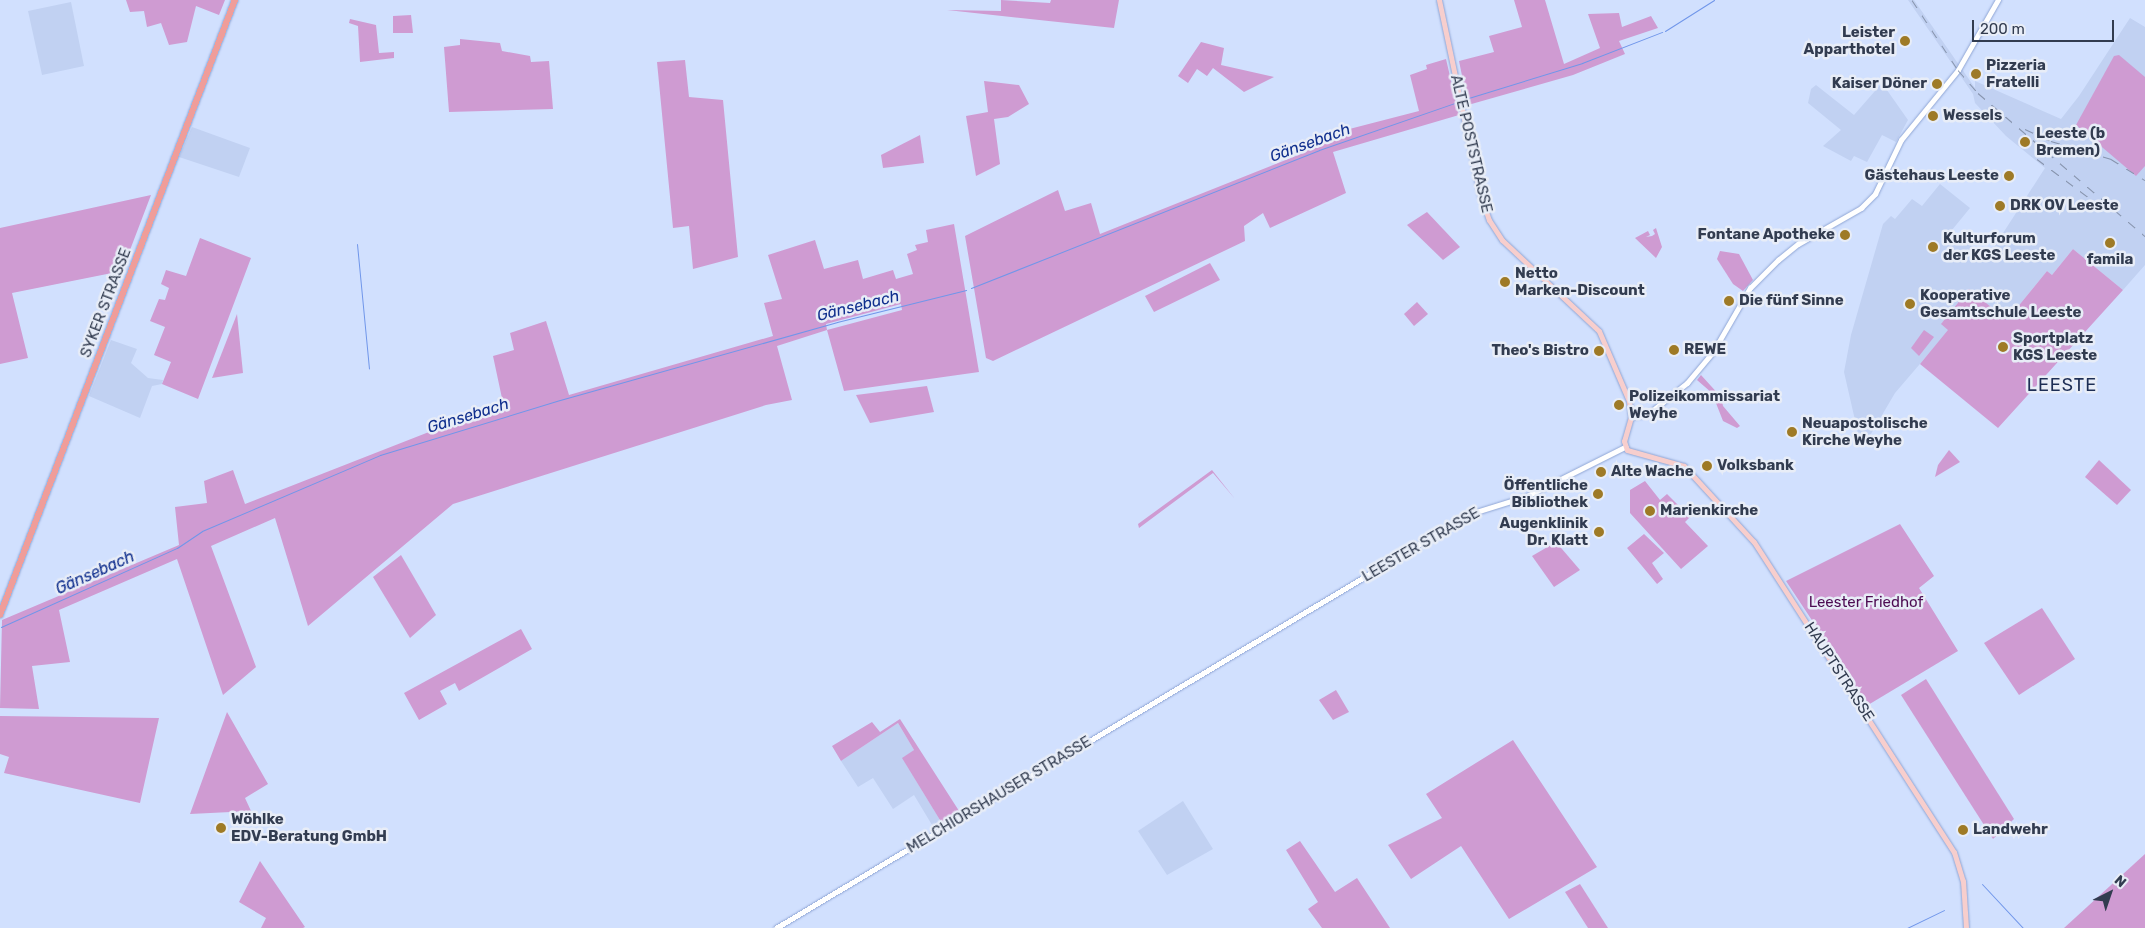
<!DOCTYPE html>
<html>
<head>
<meta charset="utf-8">
<style>
  body { margin:0 }
  #map { position:relative; width:2145px; height:928px; overflow:hidden; background:#d1e0fe; font-family:Rubik,sans-serif }
  div>[style] { position:absolute }
  .built>* { inset:0; background:#c1d1f2 }
  .green>* { inset:0; background:#cf9bd2 }
  .stream>* { height:1px; margin:-0.5px; padding:0 0.5px; transform-origin:0.5px; border-radius:0.5px; background:#7096ea }
  .roads { filter:drop-shadow(0 0 1px #90a6d5) drop-shadow(0 0 1px #90a6d5) }
  .tertiary>* { height:4.5px; margin:-2.25px; padding:0 2.25px; transform-origin:2.25px; border-radius:2.25px; background:#fff }
  .secondary>* { height:5px; margin:-2.5px; padding:0 2.5px; transform-origin:2.5px; border-radius:2.5px; background:#f7cecd }
  .primary>* { height:5.5px; margin:-2.75px; padding:0 2.75px; transform-origin:2.75px; border-radius:2.75px; background:#ef9d9a }
  .rail>* { height:1px; margin-top:-0.5px; transform-origin:0; background:repeating-linear-gradient(90deg,#8693ac 0 9px,transparent 0 18px) }
  .dots>* { width:14px; height:14px; translate:-50% -50%; box-sizing:border-box; border:2px solid #e8edf7; border-radius:50% }
  span { translate:-50% -50%; white-space:nowrap; text-align:center; line-height:1.15; -webkit-text-stroke:5px #e8edf7; paint-order:stroke }
  .poi-label { font-size:15px; color:#323c50; font-weight:700 }
  .right { translate:-100% -50%; text-align:right }
  .left { translate:0 -50%; text-align:left }
  .street-label { font-size:15px; color:#323c50 }
  .park-label { font-size:15px; color:#4d0b52 }
  .water-label { font-size:16px; color:#102f8e; font-style:italic }
  .quarter-label { font-size:18px; color:#1d2e55; letter-spacing:1px }
  .north { position:absolute; left:2085px; top:868px; width:50px; height:50px; -webkit-text-stroke:4px #e8edf7; paint-order:stroke; rotate:41deg; font-size:14px; font-weight:700; line-height:20px; text-align:center; color:#323c50 }
  .north::after { content:''; display:block; margin:auto; width:18px; height:22px; background:#323c50; clip-path:polygon(50% 0,100% 100%,50% 72%,0 100%) }
  .scale { position:absolute; left:1972px; top:20px; width:142px; height:22px; box-sizing:border-box; border:2px solid #323c50; border-top:0; padding-left:6px; font-size:15px; line-height:18px; white-space:nowrap; color:#323c50; -webkit-text-stroke:4px #e8edf7; paint-order:stroke }
</style>
</head>
<body>
<div id="map">
  <div class="built">
    <i style="clip-path:polygon(1908px 0,1914px 0,1975px 88px,1975px 81px,2061px 119px,2079px 96px,2130px 18px,2145px 27px,2145px 265px,2123px 290px,2073px 249px,2052px 275px,2047px 271px,2007px 320px,1969px 289px,1942px 323px,1949px 330px,1895px 393px,1868px 439px,1860px 442px,1844px 372px,1851px 335px,1883px 224px,1891px 216px,1895px 219px,1912px 199px,1922px 206px,1940px 184px,1970px 208px,1952px 230px,1987px 258px,2045px 168px,2006px 136px,1975px 103px,1973px 94px)"></i>
    <i style="clip-path:polygon(71px 2px,84px 66px,42px 75px,28px 11px)"></i>
    <i style="clip-path:polygon(1882px 83px,1908px 120px,1896px 142px,1882px 135px,1867px 162px,1854px 156px,1851px 161px,1823px 146px,1841px 130px,1808px 103px,1811px 89px,1816px 85px,1854px 115px)"></i>
    <i style="clip-path:polygon(192px 127px,250px 148px,239px 177px,179px 157px)"></i>
    <i style="clip-path:polygon(111px 340px,137px 349px,131px 363px,148px 378px,163px 380px,162px 384px,152px 386px,140px 418px,89px 396px)"></i>
    <i style="clip-path:polygon(898px 723px,914px 750px,903px 759px,943px 825px,935px 830px,914px 795px,893px 809px,873px 778px,858px 787px,841px 761px)"></i>
    <i style="clip-path:polygon(1183px 801px,1213px 849px,1167px 875px,1138px 831px)"></i>
  </div>
  <div class="green">
    <i style="clip-path:polygon(126px 0,225px 0,219px 15px,196px 6px,187px 42px,169px 45px,161px 23px,147px 27px,144px 11px,130px 12px)"></i>
    <i style="clip-path:polygon(1001px 0,1050px 3px,1051px 0,1119px 0,1114px 28px,947px 10px,1001px 11px)"></i>
    <i style="clip-path:polygon(1514px 0,1545px 0,1564px 64px,1600px 48px,1588px 14px,1619px 13px,1622px 27px,1651px 16px,1658px 28px,1619px 41px,1625px 54px,1573px 75px,1468px 105px,1459px 61px,1494px 52px,1489px 36px,1522px 27px)"></i>
    <i style="clip-path:polygon(411px 15px,413px 33px,393px 33px,393px 16px)"></i>
    <i style="clip-path:polygon(350px 19px,376px 25px,379px 53px,394px 52px,394px 58px,360px 62px,358px 26px,349px 23px)"></i>
    <i style="clip-path:polygon(460px 39px,500px 43px,502px 51px,530px 56px,531px 62px,549px 61px,553px 109px,449px 112px,444px 47px,460px 45px)"></i>
    <i style="clip-path:polygon(1201px 42px,1224px 48px,1221px 65px,1274px 77px,1244px 92px,1213px 68px,1207px 76px,1197px 69px,1188px 83px,1178px 76px)"></i>
    <i style="clip-path:polygon(2119px 55px,2145px 77px,2145px 166px,2136px 176px,2076px 125px,2114px 56px)"></i>
    <i style="clip-path:polygon(1446px 59px,1459px 115px,1333px 152px,1346px 193px,1270px 228px,1263px 213px,1244px 226px,1245px 241px,993px 361px,986px 358px,965px 236px,1058px 190px,1065px 211px,1091px 203px,1100px 234px,1306px 152px,1303px 141px,1419px 111px,1410px 75px,1427px 69px,1426px 65px)"></i>
    <i style="clip-path:polygon(685px 60px,689px 97px,723px 100px,738px 257px,693px 269px,689px 226px,673px 228px,657px 62px)"></i>
    <i style="clip-path:polygon(984px 81px,1019px 85px,1029px 104px,1008px 117px,994px 119px,1000px 164px,976px 176px,966px 116px,988px 112px)"></i>
    <i style="clip-path:polygon(920px 135px,924px 163px,883px 168px,881px 155px)"></i>
    <i style="clip-path:polygon(151px 195px,122px 271px,12px 293px,28px 358px,0 364px,0 228px)"></i>
    <i style="clip-path:polygon(1427px 212px,1460px 247px,1443px 260px,1407px 225px)"></i>
    <i style="clip-path:polygon(evenodd,954px 224px,979px 372px,844px 391px,827px 330px,777px 346px,792px 400px,766px 405px,453px 504px,308px 626px,275px 518px,211px 546px,256px 667px,223px 695px,177px 559px,59px 610px,70px 662px,32px 666px,39px 709px,0 708px,2px 620px,179px 545px,175px 507px,207px 503px,204px 481px,233px 470px,245px 504px,503px 403px,493px 356px,514px 350px,510px 333px,546px 321px,569px 395px,773px 336px,764px 303px,782px 299px,768px 255px,815px 240px,824px 269px,858px 260px,863px 279px,893px 270px,896px 279px,913px 274px,907px 254px,917px 250px,915px 245px,928px 242px,926px 230px,954px 224px,901px 304px,902px 310px,827px 330px,826px 324px,901px 304px)"></i>
    <i style="clip-path:polygon(1656px 228px,1662px 247px,1656px 258px,1635px 238px,1648px 231px,1650px 235px,1646px 237px,1652px 236px,1655px 234px,1653px 230px)"></i>
    <i style="clip-path:polygon(200px 238px,251px 258px,198px 399px,162px 384px,171px 362px,154px 355px,165px 327px,150px 321px,159px 299px,165px 300px,169px 288px,161px 284px,166px 270px,186px 276px)"></i>
    <i style="clip-path:polygon(2073px 249px,2123px 290px,1998px 428px,1920px 364px,1948px 330px,1941px 324px,1969px 289px,2007px 320px,2047px 271px,2052px 275px)"></i>
    <i style="clip-path:polygon(1720px 251px,1739px 254px,1753px 280px,1743px 291px,1733px 284px,1717px 259px)"></i>
    <i style="clip-path:polygon(1210px 263px,1220px 280px,1154px 312px,1145px 296px)"></i>
    <i style="clip-path:polygon(1417px 302px,1428px 314px,1414px 326px,1404px 314px)"></i>
    <i style="clip-path:polygon(237px 314px,243px 373px,212px 378px)"></i>
    <i style="clip-path:polygon(1924px 330px,1934px 337px,1919px 356px,1911px 348px)"></i>
    <i style="clip-path:polygon(1701px 375px,1721px 397px,1723px 406px,1740px 426px,1737px 428px,1723px 421px,1712px 393px,1697px 380px)"></i>
    <i style="clip-path:polygon(927px 386px,934px 412px,870px 423px,856px 395px)"></i>
    <i style="clip-path:polygon(1949px 450px,1960px 462px,1935px 477px,1938px 465px)"></i>
    <i style="clip-path:polygon(2099px 460px,2131px 490px,2117px 505px,2085px 477px)"></i>
    <i style="clip-path:polygon(1212px 470px,1235px 499px,1213px 473px,1139px 528px,1138px 524px)"></i>
    <i style="clip-path:polygon(1645px 481px,1660px 500px,1667px 494px,1690px 517px,1685px 522px,1708px 546px,1681px 569px,1630px 513px,1630px 490px)"></i>
    <i style="clip-path:polygon(1900px 524px,1934px 576px,1919px 588px,1958px 651px,1868px 705px,1786px 581px)"></i>
    <i style="clip-path:polygon(1644px 534px,1664px 553px,1652px 563px,1663px 579px,1657px 584px,1627px 548px)"></i>
    <i style="clip-path:polygon(1556px 542px,1580px 570px,1554px 587px,1532px 556px)"></i>
    <i style="clip-path:polygon(401px 555px,436px 615px,410px 638px,373px 577px)"></i>
    <i style="clip-path:polygon(2042px 608px,2075px 659px,2019px 695px,1984px 643px)"></i>
    <i style="clip-path:polygon(521px 629px,532px 649px,459px 691px,455px 683px,440px 691px,447px 704px,419px 720px,404px 693px)"></i>
    <i style="clip-path:polygon(1926px 679px,2014px 819px,1993px 839px,1901px 695px)"></i>
    <i style="clip-path:polygon(1336px 690px,1349px 712px,1333px 720px,1319px 700px)"></i>
    <i style="clip-path:polygon(227px 712px,268px 784px,245px 798px,251px 811px,190px 814px)"></i>
    <i style="clip-path:polygon(0 716px,159px 718px,140px 803px,4px 773px,9px 757px,0 754px)"></i>
    <i style="clip-path:polygon(900px 719px,961px 814px,943px 825px,902px 758px,914px 750px,898px 723px,841px 761px,832px 746px,872px 722px,880px 732px)"></i>
    <i style="clip-path:polygon(1513px 740px,1597px 867px,1509px 919px,1461px 846px,1411px 879px,1388px 845px,1442px 818px,1426px 794px)"></i>
    <i style="clip-path:polygon(1300px 841px,1335px 892px,1357px 878px,1390px 928px,1322px 928px,1308px 909px,1318px 902px,1286px 850px)"></i>
    <i style="clip-path:polygon(2145px 854px,2145px 928px,2064px 928px)"></i>
    <i style="clip-path:polygon(260px 861px,305px 927px,303px 928px,261px 928px,266px 918px,239px 902px)"></i>
    <i style="clip-path:polygon(1580px 884px,1608px 928px,1588px 928px,1565px 892px)"></i>
  </div>
  <div class="stream">
    <i style="left:1665px;top:31px;width:58px;rotate:-32.3deg"></i>
    <i style="left:1462px;top:100px;width:126px;rotate:-17.1deg"></i>
    <i style="left:1582px;top:63px;width:86px;rotate:-21.2deg"></i>
    <i style="left:357px;top:244px;width:125px;rotate:84.5deg"></i>
    <i style="left:971px;top:288px;width:374px;rotate:-21.6deg"></i>
    <i style="left:1319px;top:150px;width:147px;rotate:-19.1deg"></i>
    <i style="left:1px;top:627px;width:193px;rotate:-24.2deg"></i>
    <i style="left:177px;top:548px;width:30px;rotate:-34deg"></i>
    <i style="left:202px;top:531px;width:194px;rotate:-23.1deg"></i>
    <i style="left:380px;top:455px;width:188px;rotate:-17deg"></i>
    <i style="left:560px;top:400px;width:288px;rotate:-15.7deg"></i>
    <i style="left:837px;top:322px;width:133px;rotate:-13.9deg"></i>
    <i style="left:1982px;top:884px;width:60px;rotate:47deg"></i>
    <i style="left:1907px;top:928px;width:41px;rotate:-25.9deg"></i>
  </div>
  <div class="roads">
    <div class="tertiary">
      <i style="left:1631px;top:417px;width:17px;rotate:-10deg"></i>
      <i style="left:1648px;top:414px;width:50px;rotate:-38.5deg"></i>
      <i style="left:1687px;top:383px;width:40px;rotate:-50deg"></i>
      <i style="left:1713px;top:352px;width:74px;rotate:-60deg"></i>
      <i style="left:1750px;top:288px;width:40px;rotate:-45deg"></i>
      <i style="left:1778px;top:260px;width:26px;rotate:-39deg"></i>
      <i style="left:1798px;top:244px;width:73px;rotate:-29.7deg"></i>
      <i style="left:1861px;top:208px;width:20px;rotate:-45deg"></i>
      <i style="left:1875px;top:194px;width:60px;rotate:-64.3deg"></i>
      <i style="left:1901px;top:140px;width:90px;rotate:-50.8deg"></i>
      <i style="left:1958px;top:70px;width:81px;rotate:-60.3deg"></i>
      <i style="left:776px;top:928px;width:808px;rotate:-30.82deg"></i>
      <i style="left:1470px;top:514px;width:60px;rotate:-17.5deg"></i>
      <i style="left:1527px;top:496px;width:110px;rotate:-26.6deg"></i>
    </div>
    <div class="secondary">
      <i style="left:1439px;top:0;width:198px;rotate:78.1deg"></i>
      <i style="left:1480px;top:194px;width:28px;rotate:71deg"></i>
      <i style="left:1489px;top:220px;width:24px;rotate:57deg"></i>
      <i style="left:1502px;top:240px;width:133px;rotate:43.2deg"></i>
      <i style="left:1599px;top:331px;width:76px;rotate:66.8deg"></i>
      <i style="left:1629px;top:401px;width:16px;rotate:83deg"></i>
      <i style="left:1631px;top:417px;width:25px;rotate:106deg"></i>
      <i style="left:1624px;top:441px;width:9px;rotate:72deg"></i>
      <i style="left:1627px;top:450px;width:59px;rotate:15.7deg"></i>
      <i style="left:1684px;top:466px;width:103px;rotate:47.4deg"></i>
      <i style="left:1754px;top:542px;width:369px;rotate:57.2deg"></i>
      <i style="left:1954px;top:852px;width:30px;rotate:73deg"></i>
      <i style="left:1963px;top:881px;width:47px;rotate:86.3deg"></i>
    </div>
    <div class="primary">
      <i style="left:0;top:615px;width:658px;rotate:-69.09deg"></i>
    </div>
  </div>
  <div class="rail">
    <i style="left:1912px;top:0;width:84px;rotate:56.7deg"></i>
    <i style="left:1958px;top:70px;width:30px;rotate:49deg"></i>
    <i style="left:1978px;top:93px;width:220px;rotate:40.6deg"></i>
    <i style="left:2025px;top:129px;width:29px;rotate:25deg"></i>
    <i style="left:2051px;top:141px;width:63px;rotate:16.7deg"></i>
    <i style="left:2111px;top:159px;width:40px;rotate:32deg"></i>
    <i style="left:2037px;top:159px;width:84px;rotate:36.7deg"></i>
  </div>
  <div class="dots">
    <i style="left:1905px;top:41px;background:#9e7a26"></i>
    <i style="left:1976px;top:74px;background:#9e7a26"></i>
    <i style="left:1937px;top:84px;background:#9e7a26"></i>
    <i style="left:1933px;top:116px;background:#9e7a26"></i>
    <i style="left:2025px;top:142px;background:#9e7a26"></i>
    <i style="left:2009px;top:176px;background:#9e7a26"></i>
    <i style="left:2000px;top:206px;background:#9e7a26"></i>
    <i style="left:1845px;top:235px;background:#9e7a26"></i>
    <i style="left:2110px;top:243px;background:#9e7a26"></i>
    <i style="left:1933px;top:247px;background:#9e7a26"></i>
    <i style="left:1505px;top:282px;background:#9e7a26"></i>
    <i style="left:1729px;top:301px;background:#9e7a26"></i>
    <i style="left:1910px;top:304px;background:#9e7a26"></i>
    <i style="left:2003px;top:347px;background:#9e7a26"></i>
    <i style="left:1674px;top:350px;background:#9e7a26"></i>
    <i style="left:1599px;top:351px;background:#9e7a26"></i>
    <i style="left:1619px;top:405px;background:#9e7a26"></i>
    <i style="left:1792px;top:432px;background:#9e7a26"></i>
    <i style="left:1707px;top:466px;background:#9e7a26"></i>
    <i style="left:1601px;top:472px;background:#9e7a26"></i>
    <i style="left:1598px;top:494px;background:#9e7a26"></i>
    <i style="left:1650px;top:511px;background:#9e7a26"></i>
    <i style="left:1599px;top:532px;background:#9e7a26"></i>
    <i style="left:221px;top:828px;background:#9e7a26"></i>
    <i style="left:1963px;top:830px;background:#9e7a26"></i>
  </div>
  <div class="poi-label">
    <span class="right" style="left:1895px;top:41px">Leister<br>Apparthotel</span>
    <span class="left" style="left:1986px;top:74px">Pizzeria<br>Fratelli</span>
    <span class="right" style="left:1927px;top:84px">Kaiser Döner</span>
    <span class="left" style="left:1943px;top:116px">Wessels</span>
    <span class="left" style="left:2036px;top:142px">Leeste (b<br>Bremen)</span>
    <span class="right" style="left:1999px;top:176px">Gästehaus Leeste</span>
    <span class="left" style="left:2010px;top:206px">DRK OV Leeste</span>
    <span class="right" style="left:1835px;top:235px">Fontane Apotheke</span>
    <span class="left" style="left:1943px;top:247px">Kulturforum<br>der KGS Leeste</span>
    <span style="left:2110px;top:260px">famila</span>
    <span class="left" style="left:1515px;top:282px">Netto<br>Marken-Discount</span>
    <span class="left" style="left:1920px;top:304px">Kooperative<br>Gesamtschule Leeste</span>
    <span class="left" style="left:1739px;top:301px">Die fünf Sinne</span>
    <span class="left" style="left:2013px;top:347px">Sportplatz<br>KGS Leeste</span>
    <span class="left" style="left:1684px;top:350px">REWE</span>
    <span class="right" style="left:1589px;top:351px">Theo's Bistro</span>
    <span class="left" style="left:1629px;top:405px">Polizeikommissariat<br>Weyhe</span>
    <span class="left" style="left:1802px;top:432px">Neuapostolische<br>Kirche Weyhe</span>
    <span class="left" style="left:1717px;top:466px">Volksbank</span>
    <span class="left" style="left:1611px;top:472px">Alte Wache</span>
    <span class="right" style="left:1588px;top:494px">Öffentliche<br>Bibliothek</span>
    <span class="left" style="left:1660px;top:511px">Marienkirche</span>
    <span class="right" style="left:1588px;top:532px">Augenklinik<br>Dr. Klatt</span>
    <span class="left" style="left:231px;top:828px">Wöhlke<br>EDV-Beratung GmbH</span>
    <span class="left" style="left:1973px;top:830px">Landwehr</span>
  </div>
  <div class="street-label">
    <span style="left:1471px;top:144px;rotate:77deg">ALTE POSTSTRASSE</span>
    <span style="left:106px;top:303px;rotate:-69deg">SYKER STRASSE</span>
    <span style="left:1421px;top:545px;rotate:-30deg">LEESTER STRASSE</span>
    <span style="left:1839px;top:672px;rotate:57deg">HAUPTSTRASSE</span>
    <span style="left:999px;top:795px;rotate:-31deg">MELCHIORSHAUSER STRASSE</span>
  </div>
  <div class="park-label">
    <span style="left:1866px;top:603px">Leester Friedhof</span>
  </div>
  <div class="water-label">
    <span style="left:1310px;top:143px;rotate:-20deg">Gänsebach</span>
    <span style="left:858px;top:306px;rotate:-14deg">Gänsebach</span>
    <span style="left:468px;top:416px;rotate:-17deg">Gänsebach</span>
    <span style="left:95px;top:573px;rotate:-24deg">Gänsebach</span>
  </div>
  <div class="quarter-label">
    <span style="left:2062px;top:385px">LEESTE</span>
  </div>
  <div class="north">N</div>
  <div class="scale">200 m</div>
</div>
</body>
</html>
